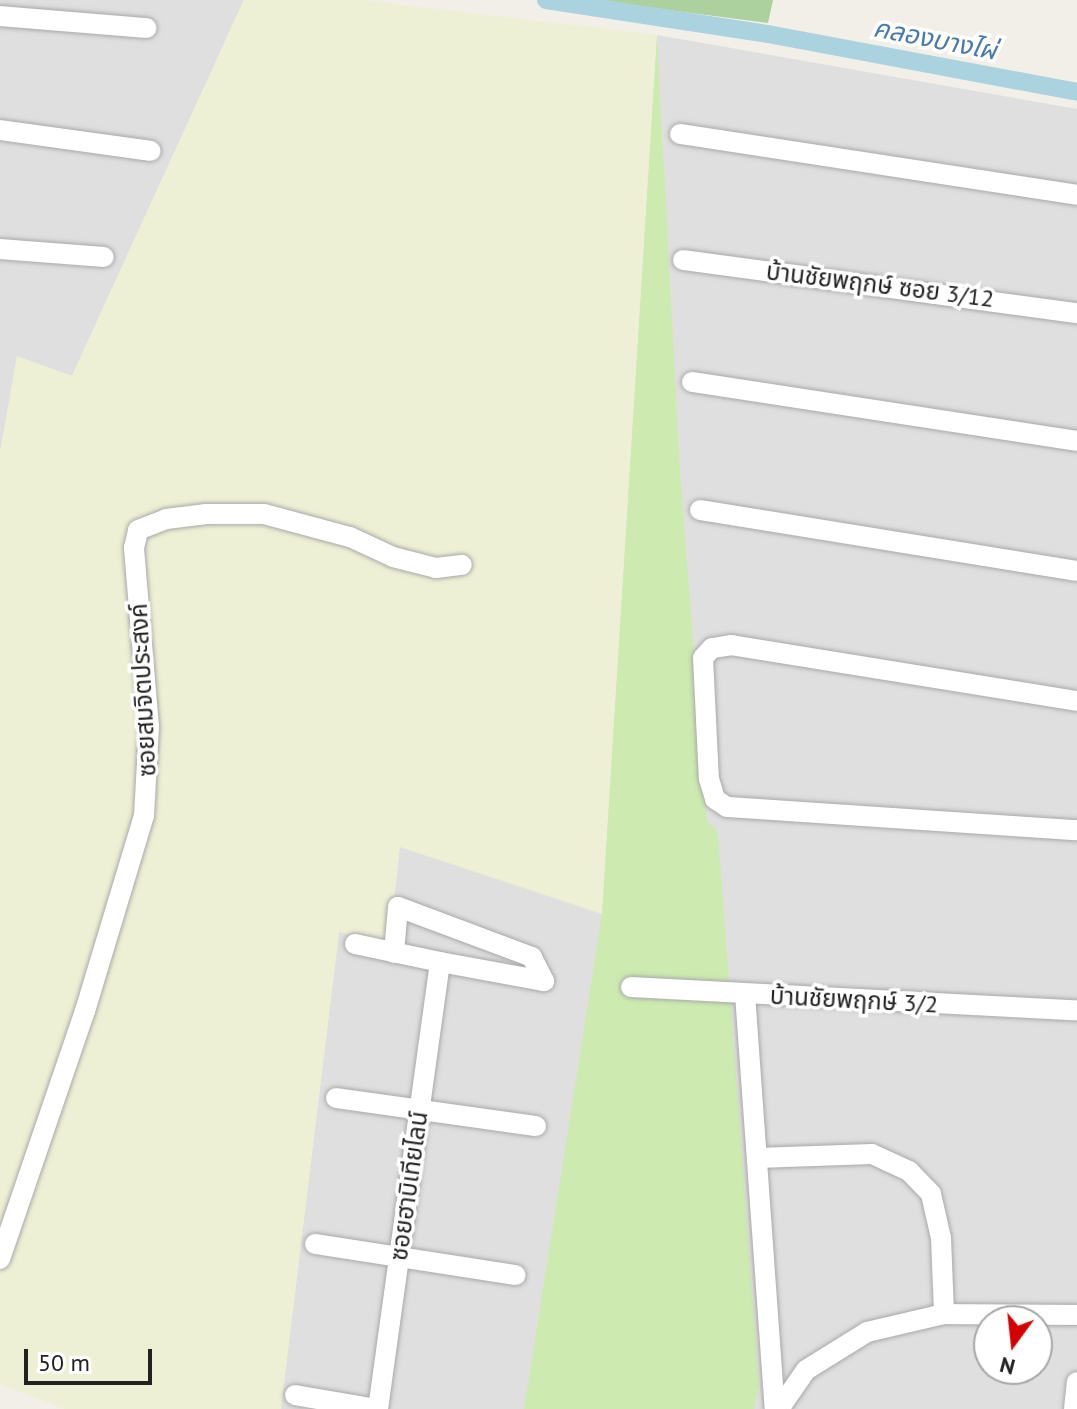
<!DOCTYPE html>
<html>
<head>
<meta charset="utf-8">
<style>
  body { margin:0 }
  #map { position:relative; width:1077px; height:1409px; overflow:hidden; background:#f2efe9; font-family:"PT Sans","Noto Sans Thai",sans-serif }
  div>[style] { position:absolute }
  .residential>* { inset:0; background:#e0dfdf }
  .farmland>* { inset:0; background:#eef0d5 }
  .grass>* { inset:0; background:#cdebb0 }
  .forest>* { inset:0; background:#add19e }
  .canal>* { height:18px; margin:-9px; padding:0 9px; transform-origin:9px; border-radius:9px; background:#aad3df }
  .roads { filter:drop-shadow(0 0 2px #a9a9a9) drop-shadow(0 0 2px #a9a9a9) }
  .street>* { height:20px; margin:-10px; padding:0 10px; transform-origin:10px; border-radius:10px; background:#fff }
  span { translate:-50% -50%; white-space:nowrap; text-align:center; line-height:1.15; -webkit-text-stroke:7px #fff; paint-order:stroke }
  .street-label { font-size:24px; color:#222 }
  .water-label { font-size:26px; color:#4a7aab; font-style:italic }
  .north { position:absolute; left:973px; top:1305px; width:80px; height:80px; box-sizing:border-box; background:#fff; border:2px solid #a7a7a7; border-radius:50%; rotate:195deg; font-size:22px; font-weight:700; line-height:32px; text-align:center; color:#222 }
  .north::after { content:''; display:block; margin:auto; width:28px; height:36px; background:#d40000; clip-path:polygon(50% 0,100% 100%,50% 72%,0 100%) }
  .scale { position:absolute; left:24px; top:1349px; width:128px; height:36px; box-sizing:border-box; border:4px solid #222; border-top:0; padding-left:10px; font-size:24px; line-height:28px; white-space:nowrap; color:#222; -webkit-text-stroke:6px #fff; paint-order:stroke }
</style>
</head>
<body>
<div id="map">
  <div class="residential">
    <i style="clip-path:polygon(0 0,244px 0,72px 376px,17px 357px,0 453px)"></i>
    <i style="clip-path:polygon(evenodd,657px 35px,1077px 109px,1077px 1409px,280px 1409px,339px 932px,389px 945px,399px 846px,602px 913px,657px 35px,989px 1321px,1037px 1321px,1037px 1369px,989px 1369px,989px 1321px)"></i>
  </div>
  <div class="farmland">
    <i style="clip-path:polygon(244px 0,363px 0,657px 35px,602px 914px,400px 847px,389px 945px,339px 932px,281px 1409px,65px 1409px,0 1384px,0 453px,17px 356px,72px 376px)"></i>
  </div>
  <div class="grass">
    <i style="clip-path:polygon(657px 35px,680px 470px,707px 821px,718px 832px,759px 1385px,754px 1409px,524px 1409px,602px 914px)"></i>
  </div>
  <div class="forest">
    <i style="clip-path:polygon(591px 0,773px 0,768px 23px)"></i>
  </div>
  <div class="canal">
    <i style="left:546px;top:0;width:225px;rotate:8.7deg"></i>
    <i style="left:768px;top:34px;width:314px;rotate:10.6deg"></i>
  </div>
  <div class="roads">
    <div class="street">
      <i style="left:0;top:16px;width:147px;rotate:4.7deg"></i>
      <i style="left:0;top:130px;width:152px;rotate:7.9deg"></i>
      <i style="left:680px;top:134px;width:402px;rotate:8.7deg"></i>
      <i style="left:0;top:249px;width:104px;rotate:4.4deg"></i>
      <i style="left:683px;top:260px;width:398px;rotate:7.7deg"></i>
      <i style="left:692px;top:382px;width:389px;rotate:8.7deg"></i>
      <i style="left:700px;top:510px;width:382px;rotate:9.2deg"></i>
      <i style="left:1077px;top:701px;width:350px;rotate:-170.8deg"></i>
      <i style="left:732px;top:645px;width:20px;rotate:171deg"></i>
      <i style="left:712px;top:648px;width:13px;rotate:132deg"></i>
      <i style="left:703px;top:658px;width:121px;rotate:87.2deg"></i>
      <i style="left:709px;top:779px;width:21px;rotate:73deg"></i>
      <i style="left:715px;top:799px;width:14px;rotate:34deg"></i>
      <i style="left:727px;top:807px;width:351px;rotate:3.8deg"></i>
      <i style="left:355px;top:944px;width:87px;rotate:12deg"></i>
      <i style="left:440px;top:962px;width:106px;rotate:10.4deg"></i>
      <i style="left:544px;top:981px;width:27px;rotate:-117deg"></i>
      <i style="left:532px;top:957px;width:143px;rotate:-159.5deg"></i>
      <i style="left:398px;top:907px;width:46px;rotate:95deg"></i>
      <i style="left:631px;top:987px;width:447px;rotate:3deg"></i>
      <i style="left:745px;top:994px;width:416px;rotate:85.9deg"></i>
      <i style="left:336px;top:1098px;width:202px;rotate:8deg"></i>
      <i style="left:757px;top:1158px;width:115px;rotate:-2deg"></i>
      <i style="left:872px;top:1154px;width:41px;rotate:24.7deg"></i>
      <i style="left:909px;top:1171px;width:32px;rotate:46deg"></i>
      <i style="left:931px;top:1194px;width:45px;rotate:77.2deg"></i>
      <i style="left:941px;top:1238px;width:76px;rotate:87.7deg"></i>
      <i style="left:315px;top:1244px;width:203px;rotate:8.8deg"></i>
      <i style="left:0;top:1259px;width:262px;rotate:-71.1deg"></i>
      <i style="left:85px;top:1011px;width:204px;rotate:-73.2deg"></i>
      <i style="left:144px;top:816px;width:89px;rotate:-86.8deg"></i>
      <i style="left:149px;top:727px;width:180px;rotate:-94.8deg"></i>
      <i style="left:134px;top:548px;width:18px;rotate:-77deg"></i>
      <i style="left:138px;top:530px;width:30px;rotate:-21deg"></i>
      <i style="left:166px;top:519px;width:39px;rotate:-7deg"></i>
      <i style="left:205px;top:514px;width:59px"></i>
      <i style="left:264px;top:514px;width:89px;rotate:15deg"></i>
      <i style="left:350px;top:537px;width:47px;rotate:24.9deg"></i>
      <i style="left:393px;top:557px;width:44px;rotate:14.3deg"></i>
      <i style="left:436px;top:568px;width:26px;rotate:-7deg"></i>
      <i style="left:295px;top:1395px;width:82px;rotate:9.8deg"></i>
      <i style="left:378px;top:1409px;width:451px;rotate:-82.1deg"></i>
      <i style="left:779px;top:1409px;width:47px;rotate:-55.3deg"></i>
      <i style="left:806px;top:1370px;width:72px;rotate:-31.9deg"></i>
      <i style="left:867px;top:1332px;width:79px;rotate:-13.2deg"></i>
      <i style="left:944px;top:1314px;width:133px;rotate:0.4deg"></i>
      <i style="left:1074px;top:1409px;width:27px;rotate:-84deg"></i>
    </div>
  </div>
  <div class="street-label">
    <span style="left:880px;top:285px;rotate:7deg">บ้านชัยพฤกษ์ ซอย 3/12</span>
    <span style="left:143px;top:690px;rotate:-93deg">ซอยสมจิตประสงค์</span>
    <span style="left:854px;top:1000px;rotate:3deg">บ้านชัยพฤกษ์ 3/2</span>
    <span style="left:409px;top:1186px;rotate:-82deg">ซอยฮาบิเทียไลน์</span>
  </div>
  <div class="water-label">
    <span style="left:935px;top:39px;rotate:11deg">คลองบางไผ่</span>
  </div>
  <div class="north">N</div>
  <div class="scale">50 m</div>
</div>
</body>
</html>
